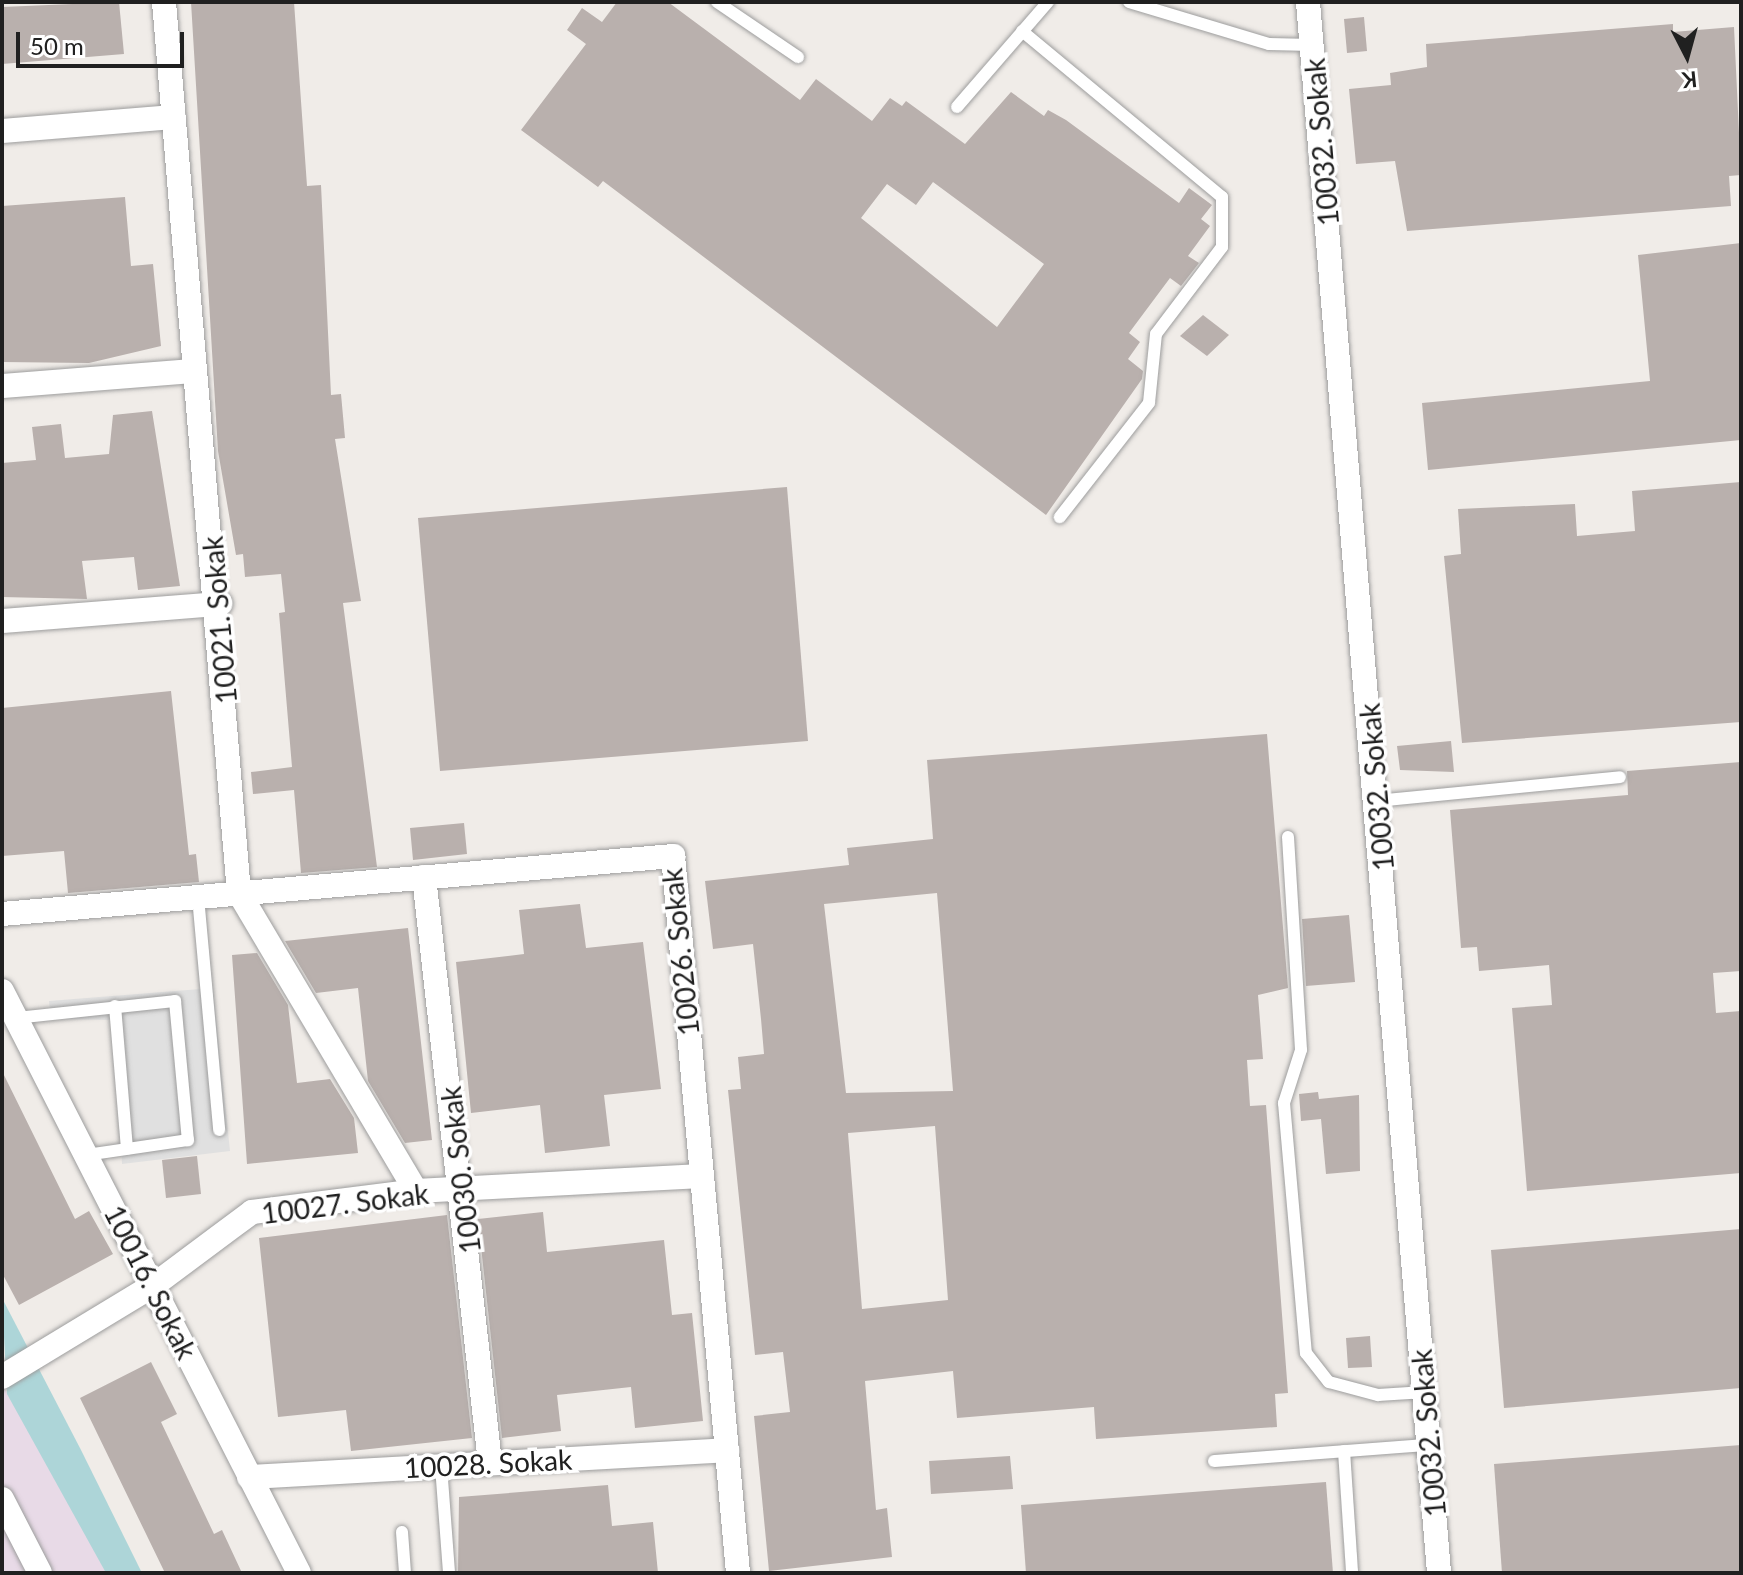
<!DOCTYPE html>
<html>
<head>
<meta charset="utf-8">
<style>
  body { margin:0 }
  #map { position:relative; width:1743px; height:1575px; overflow:hidden; background:#f0ece8; font-family:Lato,sans-serif }
  div>[style] { position:absolute }
  .industrial>* { inset:0; background:#e8dae7 }
  .parking>* { inset:0; background:#e0e0e0 }
  .water>* { inset:0; background:#add5d8 }
  .building>* { inset:0; background:#b9b0ad }
  .roads { filter:drop-shadow(0 0 2px #9d9d9d) drop-shadow(0 0 2px #9d9d9d) }
  .lane>* { height:12px; margin:-6px; padding:0 6px; transform-origin:6px; border-radius:6px; background:#fff }
  .street>* { height:24px; margin:-12px; padding:0 12px; transform-origin:12px; border-radius:12px; background:#fff }
  span { translate:-50% -50%; white-space:nowrap; text-align:center; line-height:1.15; -webkit-text-stroke:7px #fff; paint-order:stroke }
  .street-label { font-size:28px; color:#202020 }
  .frame { position:absolute; inset:0; border:4px solid #202020; pointer-events:none }
  .north { position:absolute; left:1647px; top:16px; width:80px; height:80px; -webkit-text-stroke:6px #fff; paint-order:stroke; rotate:174deg; font-size:22px; font-weight:700; line-height:32px; text-align:center; color:#202020 }
  .north::after { content:''; display:block; margin:auto; width:28px; height:36px; background:#202020; clip-path:polygon(50% 0,100% 100%,50% 72%,0 100%) }
  .scale { position:absolute; left:16px; top:32px; width:168px; height:36px; box-sizing:border-box; border:4px solid #202020; border-top:0; padding-left:10px; font-size:24px; line-height:28px; white-space:nowrap; color:#202020; -webkit-text-stroke:6px #fff; paint-order:stroke }
</style>
</head>
<body>
<div id="map">
  <div class="industrial">
    <i style="clip-path:polygon(2px 1384px,77px 1514px,106px 1573px,2px 1573px)"></i>
  </div>
  <div class="parking">
    <i style="clip-path:polygon(213px 988px,230px 1151px,122px 1164px,114px 1020px,51px 1019px,49px 1001px)"></i>
  </div>
  <div class="water">
    <i style="clip-path:polygon(2px 1298px,81px 1450px,142px 1573px,106px 1573px,7px 1394px)"></i>
  </div>
  <div class="building">
    <i style="clip-path:polygon(119px 2px,124px 54px,2px 64px,2px 7px)"></i>
    <i style="clip-path:polygon(191px 2px,294px 2px,307px 186px,321px 185px,331px 395px,341px 394px,345px 438px,335px 439px,361px 601px,343px 603px,377px 867px,301px 873px,294px 790px,253px 794px,251px 772px,292px 767px,279px 613px,285px 612px,281px 574px,245px 577px,243px 554px,236px 555px,218px 451px)"></i>
    <i style="clip-path:polygon(evenodd,617px 2px,668px 2px,800px 100px,816px 79px,872px 121px,890px 98px,902px 106px,906px 101px,965px 144px,1011px 92px,1044px 116px,1048px 110px,1066px 120px,1179px 203px,1189px 188px,1212px 205px,1201px 219px,1210px 226px,1188px 256px,1199px 263px,1181px 286px,1170px 278px,1129px 333px,1140px 342px,1128px 359px,1143px 371px,1142px 379px,1046px 515px,603px 181px,598px 187px,521px 130px,586px 44px,567px 30px,582px 8px,602px 22px,617px 2px,933px 182px,1044px 264px,997px 327px,861px 218px,887px 184px,916px 205px,933px 182px)"></i>
    <i style="clip-path:polygon(1364px 17px,1367px 51px,1347px 53px,1344px 19px)"></i>
    <i style="clip-path:polygon(1673px 24px,1673px 32px,1734px 27px,1741px 175px,1729px 176px,1731px 206px,1407px 231px,1395px 161px,1356px 164px,1349px 89px,1391px 85px,1390px 73px,1427px 67px,1426px 44px)"></i>
    <i style="clip-path:polygon(125px 197px,131px 266px,153px 264px,161px 346px,89px 363px,2px 362px,2px 206px)"></i>
    <i style="clip-path:polygon(1741px 243px,1741px 440px,1428px 470px,1422px 403px,1650px 381px,1638px 255px)"></i>
    <i style="clip-path:polygon(1203px 315px,1229px 335px,1207px 356px,1180px 336px)"></i>
    <i style="clip-path:polygon(152px 411px,180px 586px,138px 590px,134px 557px,82px 561px,87px 599px,2px 597px,2px 463px,36px 460px,32px 427px,61px 424px,65px 458px,109px 454px,113px 415px)"></i>
    <i style="clip-path:polygon(1741px 482px,1741px 722px,1462px 743px,1444px 556px,1461px 554px,1458px 509px,1575px 504px,1577px 536px,1635px 531px,1632px 491px)"></i>
    <i style="clip-path:polygon(787px 487px,808px 741px,440px 771px,418px 518px)"></i>
    <i style="clip-path:polygon(171px 691px,189px 855px,196px 854px,199px 882px,68px 893px,64px 851px,2px 856px,2px 708px)"></i>
    <i style="clip-path:polygon(evenodd,1267px 734px,1288px 988px,1258px 995px,1263px 1059px,1247px 1060px,1250px 1106px,1266px 1105px,1288px 1393px,1275px 1394px,1277px 1427px,1096px 1439px,1094px 1407px,957px 1418px,953px 1371px,865px 1381px,876px 1510px,887px 1508px,892px 1557px,769px 1571px,754px 1416px,790px 1412px,783px 1352px,755px 1355px,728px 1090px,741px 1089px,738px 1057px,764px 1054px,761px 1019px,753px 944px,713px 949px,705px 881px,849px 865px,847px 848px,933px 839px,927px 760px,1267px 734px,937px 893px,953px 1091px,846px 1093px,824px 904px,937px 893px,1267px 734px,935px 1126px,948px 1300px,862px 1309px,848px 1133px,935px 1126px)"></i>
    <i style="clip-path:polygon(1451px 741px,1454px 772px,1400px 770px,1397px 746px)"></i>
    <i style="clip-path:polygon(1741px 762px,1741px 971px,1713px 973px,1716px 1013px,1741px 1011px,1741px 1173px,1527px 1191px,1512px 1008px,1552px 1005px,1549px 965px,1479px 971px,1477px 947px,1461px 948px,1450px 810px,1628px 795px,1627px 771px)"></i>
    <i style="clip-path:polygon(464px 823px,467px 854px,413px 860px,410px 828px)"></i>
    <i style="clip-path:polygon(580px 904px,586px 948px,643px 942px,661px 1089px,604px 1095px,610px 1146px,545px 1153px,540px 1105px,471px 1113px,456px 962px,524px 954px,519px 910px)"></i>
    <i style="clip-path:polygon(1349px 915px,1355px 982px,1306px 986px,1302px 919px)"></i>
    <i style="clip-path:polygon(408px 928px,432px 1140px,405px 1143px,368px 1081px,358px 988px,316px 993px,285px 941px)"></i>
    <i style="clip-path:polygon(257px 953px,288px 1005px,297px 1083px,330px 1079px,354px 1118px,358px 1153px,247px 1164px,232px 955px)"></i>
    <i style="clip-path:polygon(2px 1071px,75px 1219px,89px 1211px,113px 1254px,19px 1305px,2px 1273px)"></i>
    <i style="clip-path:polygon(1318px 1092px,1319px 1099px,1359px 1095px,1360px 1171px,1326px 1174px,1321px 1119px,1301px 1121px,1299px 1094px)"></i>
    <i style="clip-path:polygon(197px 1156px,201px 1194px,166px 1198px,162px 1160px)"></i>
    <i style="clip-path:polygon(543px 1212px,547px 1252px,664px 1240px,672px 1315px,692px 1313px,703px 1421px,635px 1428px,631px 1387px,557px 1395px,561px 1431px,502px 1438px,478px 1219px)"></i>
    <i style="clip-path:polygon(447px 1215px,472px 1438px,351px 1451px,346px 1410px,278px 1417px,259px 1238px)"></i>
    <i style="clip-path:polygon(1741px 1229px,1741px 1388px,1504px 1408px,1491px 1250px)"></i>
    <i style="clip-path:polygon(1370px 1336px,1372px 1367px,1348px 1368px,1346px 1338px)"></i>
    <i style="clip-path:polygon(151px 1362px,177px 1414px,161px 1422px,214px 1534px,222px 1530px,242px 1573px,165px 1573px,80px 1398px)"></i>
    <i style="clip-path:polygon(1741px 1445px,1741px 1573px,1502px 1573px,1494px 1464px)"></i>
    <i style="clip-path:polygon(1010px 1456px,1013px 1489px,931px 1494px,929px 1461px)"></i>
    <i style="clip-path:polygon(1326px 1482px,1333px 1573px,1026px 1573px,1021px 1505px)"></i>
    <i style="clip-path:polygon(608px 1485px,612px 1526px,653px 1522px,658px 1573px,458px 1573px,459px 1497px)"></i>
  </div>
  <div class="roads">
    <div class="lane">
      <i style="left:717px;top:2px;width:98px;rotate:34.2deg"></i>
      <i style="left:1129px;top:2px;width:146px;rotate:16.7deg"></i>
      <i style="left:1269px;top:44px;width:43px;rotate:1.3deg"></i>
      <i style="left:1022px;top:31px;width:260px;rotate:39.7deg"></i>
      <i style="left:1222px;top:197px;width:50px;rotate:90deg"></i>
      <i style="left:1222px;top:247px;width:109px;rotate:127.2deg"></i>
      <i style="left:1156px;top:334px;width:69px;rotate:95.8deg"></i>
      <i style="left:1149px;top:403px;width:145px;rotate:128deg"></i>
      <i style="left:957px;top:107px;width:139px;rotate:-49.1deg"></i>
      <i style="left:1377px;top:801px;width:244px;rotate:-5.6deg"></i>
      <i style="left:1288px;top:837px;width:213px;rotate:86.5deg"></i>
      <i style="left:1301px;top:1050px;width:56px;rotate:107.8deg"></i>
      <i style="left:1284px;top:1103px;width:251px;rotate:85deg"></i>
      <i style="left:1306px;top:1353px;width:37px;rotate:52deg"></i>
      <i style="left:1329px;top:1382px;width:51px;rotate:14.9deg"></i>
      <i style="left:1378px;top:1395px;width:47px;rotate:-3.7deg"></i>
      <i style="left:198px;top:897px;width:234px;rotate:84.8deg"></i>
      <i style="left:115px;top:1006px;width:143px;rotate:85.2deg"></i>
      <i style="left:16px;top:1018px;width:160px;rotate:-6.1deg"></i>
      <i style="left:175px;top:1001px;width:140px;rotate:84.7deg"></i>
      <i style="left:188px;top:1140px;width:103px;rotate:171.6deg"></i>
      <i style="left:1344px;top:1451px;width:122px;rotate:86.2deg"></i>
      <i style="left:1214px;top:1461px;width:216px;rotate:-4.3deg"></i>
      <i style="left:441px;top:1466px;width:107px;rotate:85.7deg"></i>
      <i style="left:402px;top:1532px;width:41px;rotate:85.8deg"></i>
    </div>
    <div class="street">
      <i style="left:164px;top:2px;width:894px;rotate:85.19deg"></i>
      <i style="left:239px;top:893px;width:347px;rotate:59.3deg"></i>
      <i style="left:1308px;top:2px;width:1576px;rotate:85.23deg"></i>
      <i style="left:2px;top:131px;width:172px;rotate:-4.7deg"></i>
      <i style="left:2px;top:386px;width:192px;rotate:-4.5deg"></i>
      <i style="left:2px;top:621px;width:219px;rotate:-4.5deg"></i>
      <i style="left:424px;top:877px;width:590px;rotate:83.57deg"></i>
      <i style="left:2px;top:914px;width:674px;rotate:-4.94deg"></i>
      <i style="left:673px;top:856px;width:720px;rotate:84.82deg"></i>
      <i style="left:2px;top:991px;width:653px;rotate:62.96deg"></i>
      <i style="left:2px;top:1377px;width:178px;rotate:-31.2deg"></i>
      <i style="left:154px;top:1285px;width:122px;rotate:-36.7deg"></i>
      <i style="left:252px;top:1212px;width:165px;rotate:-7.3deg"></i>
      <i style="left:416px;top:1191px;width:286px;rotate:-3deg"></i>
      <i style="left:249px;top:1477px;width:479px;rotate:-3.2deg"></i>
      <i style="left:2px;top:1499px;width:83px;rotate:62.8deg"></i>
    </div>
  </div>
  <div class="street-label">
    <span style="left:1321px;top:142px;rotate:-95deg">10032. Sokak</span>
    <span style="left:219px;top:620px;rotate:-95deg">10021. Sokak</span>
    <span style="left:1376px;top:787px;rotate:-95deg">10032. Sokak</span>
    <span style="left:680px;top:952px;rotate:-96deg">10026. Sokak</span>
    <span style="left:460px;top:1170px;rotate:-97deg">10030. Sokak</span>
    <span style="left:345px;top:1203px;rotate:-7deg">10027. Sokak</span>
    <span style="left:151px;top:1282px;rotate:63deg">10016. Sokak</span>
    <span style="left:1428px;top:1433px;rotate:-95deg">10032. Sokak</span>
    <span style="left:488px;top:1463px;rotate:-3deg">10028. Sokak</span>
  </div>
  <div class="frame"></div>
  <div class="north">K</div>
  <div class="scale">50 m</div>
</div>
</body>
</html>
